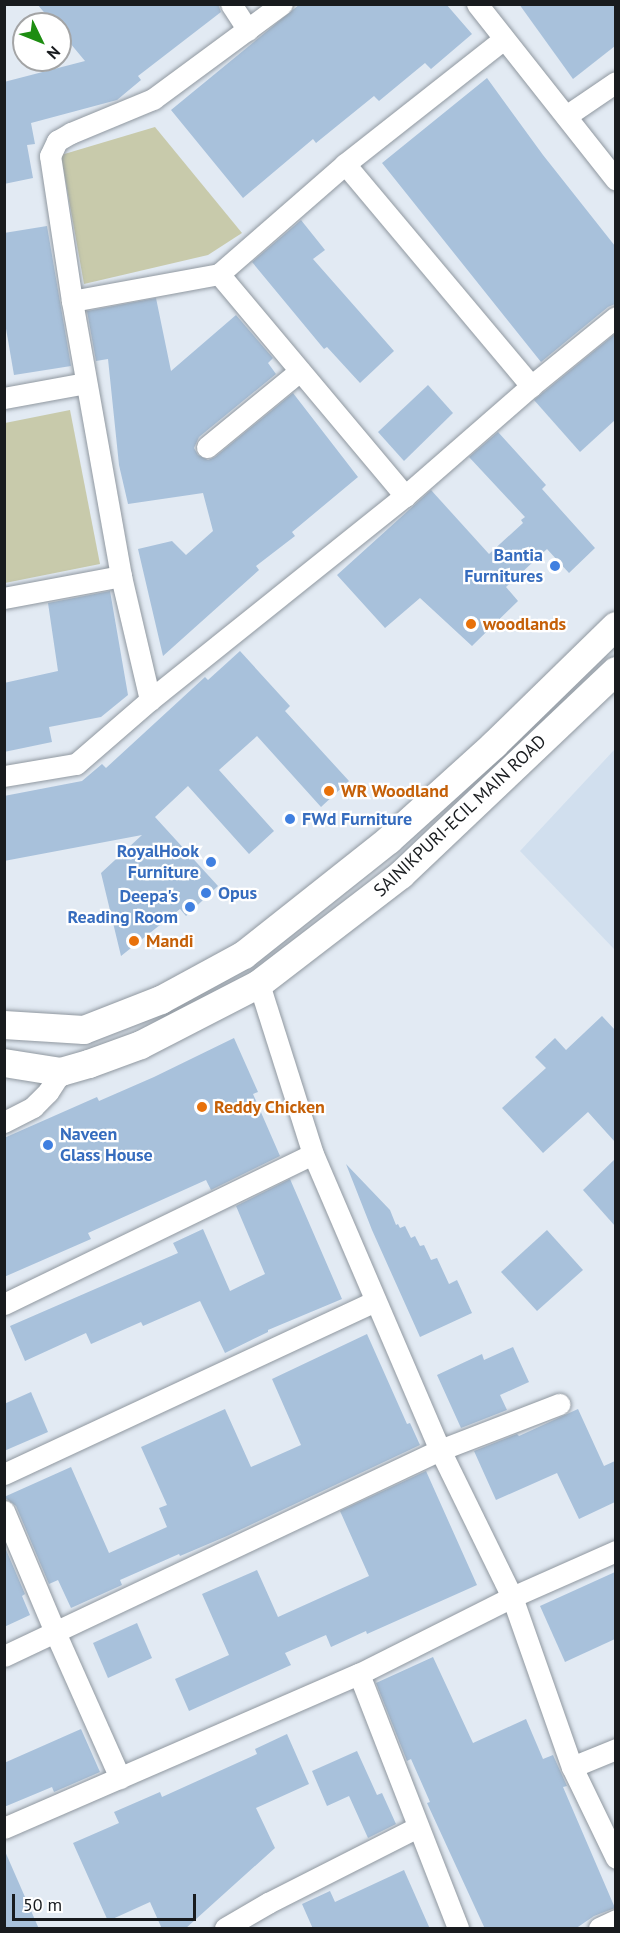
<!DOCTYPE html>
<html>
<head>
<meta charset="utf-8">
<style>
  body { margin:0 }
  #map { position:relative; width:620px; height:1933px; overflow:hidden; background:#e2eaf3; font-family:"PT Sans",sans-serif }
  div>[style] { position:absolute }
  .built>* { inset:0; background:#d1dfee }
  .green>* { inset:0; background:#c8caab }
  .building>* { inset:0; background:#a8c1db }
  .roads { filter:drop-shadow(0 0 2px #9098a0) drop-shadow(0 0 2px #9098a0) }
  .street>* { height:21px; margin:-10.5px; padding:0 10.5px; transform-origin:10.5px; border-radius:10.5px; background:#fff }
  .secondary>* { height:28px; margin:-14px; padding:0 14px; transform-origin:14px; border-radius:14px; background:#fff }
  .dots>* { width:16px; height:16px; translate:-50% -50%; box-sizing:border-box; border:3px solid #fff; border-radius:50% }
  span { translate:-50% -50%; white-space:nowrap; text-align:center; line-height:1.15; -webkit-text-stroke:4.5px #fff; paint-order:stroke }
  .shop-label { font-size:18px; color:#366cbe; font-weight:700 }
  .right { translate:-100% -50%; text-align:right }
  .left { translate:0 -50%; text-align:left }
  .food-label { font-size:18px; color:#c56008; font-weight:700 }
  .street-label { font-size:18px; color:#181b1e }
  .frame { position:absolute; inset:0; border:6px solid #181b1e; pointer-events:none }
  .north { position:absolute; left:12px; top:12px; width:60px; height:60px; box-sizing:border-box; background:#fff; border:2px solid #a3a4a5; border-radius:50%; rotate:133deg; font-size:16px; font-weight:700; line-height:24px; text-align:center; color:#181b1e }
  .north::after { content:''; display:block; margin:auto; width:21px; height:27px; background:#1d8d11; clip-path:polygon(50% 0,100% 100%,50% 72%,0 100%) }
  .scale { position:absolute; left:12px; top:1894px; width:184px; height:27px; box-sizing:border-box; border:3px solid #181b1e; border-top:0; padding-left:8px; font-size:18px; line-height:21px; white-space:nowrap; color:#181b1e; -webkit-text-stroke:4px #fff; paint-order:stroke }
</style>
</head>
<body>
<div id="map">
  <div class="built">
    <i style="clip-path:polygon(615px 749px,615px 950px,520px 851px)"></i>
  </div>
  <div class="green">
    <i style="clip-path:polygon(155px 127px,242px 233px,208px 255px,84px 284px,61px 155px)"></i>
    <i style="clip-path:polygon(70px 410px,100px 564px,5px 583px,5px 423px)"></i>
  </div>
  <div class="building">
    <i style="clip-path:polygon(37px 4px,218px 4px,221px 12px,138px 76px,141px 80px,117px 100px,31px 123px,35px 144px,27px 145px,33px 178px,4px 184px,4px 82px,85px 61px,60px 31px,60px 24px,54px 24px)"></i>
    <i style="clip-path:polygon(300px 4px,446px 4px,472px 34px,431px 69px,425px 63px,379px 101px,374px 96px,316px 143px,313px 139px,243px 198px,171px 110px)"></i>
    <i style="clip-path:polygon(519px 4px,615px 4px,615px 46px,573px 79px)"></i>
    <i style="clip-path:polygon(487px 78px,543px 155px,615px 246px,615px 304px,608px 307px,541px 362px,382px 163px)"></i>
    <i style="clip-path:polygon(301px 220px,325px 250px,313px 259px,394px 351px,360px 383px,327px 347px,324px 349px,252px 262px)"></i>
    <i style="clip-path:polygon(47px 226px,71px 366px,14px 375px,4px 317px,4px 233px)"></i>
    <i style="clip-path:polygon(156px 298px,171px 371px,236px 315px,273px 358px,268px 363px,276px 374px,199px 437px,194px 448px,198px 455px,208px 460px,215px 457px,293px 393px,358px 477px,292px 532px,295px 536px,256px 566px,259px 570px,163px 656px,138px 549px,172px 541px,186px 555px,213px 531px,203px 493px,128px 504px,119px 465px,108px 359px,96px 361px,87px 311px)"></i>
    <i style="clip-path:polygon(615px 334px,615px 420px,580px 452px,534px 400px)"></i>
    <i style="clip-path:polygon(428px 385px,453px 413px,404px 461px,378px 432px)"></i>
    <i style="clip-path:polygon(498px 432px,546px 485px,542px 489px,595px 548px,569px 573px,547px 549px,506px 587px,518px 601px,472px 646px,420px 598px,385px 628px,337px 575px,431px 490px,489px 554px,523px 523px,521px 520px,525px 517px,469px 457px)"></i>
    <i style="clip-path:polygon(110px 591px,128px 695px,101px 717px,49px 727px,52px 742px,4px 752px,4px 683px,58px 671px,48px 603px)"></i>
    <i style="clip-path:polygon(240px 651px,290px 706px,285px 711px,349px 781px,321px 807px,257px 736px,219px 770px,274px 831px,249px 854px,188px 786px,155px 817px,218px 886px,186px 916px,180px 909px,121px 956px,101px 873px,142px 835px,4px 861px,4px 796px,82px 781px,102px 764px,106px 768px,205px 677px,208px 680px)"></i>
    <i style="clip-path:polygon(602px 1016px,615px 1030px,615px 1142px,588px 1112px,543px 1153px,502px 1108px,546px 1068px,535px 1057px,555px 1038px,566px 1050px)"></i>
    <i style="clip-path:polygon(234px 1038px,258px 1092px,253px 1094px,280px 1156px,211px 1190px,206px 1180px,88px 1233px,91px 1239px,4px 1277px,4px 1138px,97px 1097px,99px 1101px,154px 1077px)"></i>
    <i style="clip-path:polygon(615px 1159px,615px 1226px,583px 1190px)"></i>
    <i style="clip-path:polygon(346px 1164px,390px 1210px,396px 1225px,398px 1224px,400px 1228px,405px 1226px,411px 1238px,415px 1236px,420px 1246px,424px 1245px,431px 1260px,437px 1258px,449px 1284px,457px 1280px,472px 1313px,420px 1337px,372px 1230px)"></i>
    <i style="clip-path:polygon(290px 1179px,342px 1299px,268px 1330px,268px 1332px,225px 1353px,200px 1301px,143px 1326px,141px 1322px,91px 1344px,86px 1333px,25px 1361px,10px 1326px,178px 1253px,173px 1243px,203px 1229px,230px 1291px,265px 1274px,236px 1206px)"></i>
    <i style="clip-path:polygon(547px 1230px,583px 1270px,537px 1311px,501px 1272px)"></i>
    <i style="clip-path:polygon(367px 1334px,407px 1424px,410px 1423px,420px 1445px,227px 1536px,180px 1556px,179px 1554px,120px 1580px,122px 1585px,71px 1608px,58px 1580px,49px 1584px,16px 1506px,4px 1497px,71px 1467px,109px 1553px,167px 1527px,159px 1508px,167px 1505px,141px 1447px,225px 1409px,251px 1467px,301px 1445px,272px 1379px)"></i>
    <i style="clip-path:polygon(513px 1347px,529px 1382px,500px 1395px,507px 1410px,461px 1428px,437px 1375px,482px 1354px,484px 1360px)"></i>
    <i style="clip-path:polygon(31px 1392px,48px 1432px,4px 1451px,4px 1404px)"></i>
    <i style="clip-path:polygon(578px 1409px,604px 1466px,615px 1461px,615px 1502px,579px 1519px,557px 1473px,496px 1500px,474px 1451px,517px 1434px,519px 1436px)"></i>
    <i style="clip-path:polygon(426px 1471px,477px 1585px,367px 1634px,366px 1631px,331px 1647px,326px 1635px,285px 1653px,291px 1665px,189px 1711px,175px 1679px,229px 1655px,202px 1594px,257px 1570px,278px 1617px,369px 1576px,340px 1511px)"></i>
    <i style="clip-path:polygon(4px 1545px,25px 1594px,22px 1596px,30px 1615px,4px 1627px)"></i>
    <i style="clip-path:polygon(615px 1572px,615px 1639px,565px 1662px,540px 1606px)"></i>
    <i style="clip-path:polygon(137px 1623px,152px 1658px,108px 1678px,93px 1643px)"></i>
    <i style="clip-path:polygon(433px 1657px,473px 1743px,526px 1719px,543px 1759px,553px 1755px,567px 1786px,563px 1787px,615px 1908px,594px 1916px,575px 1929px,485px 1929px,427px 1803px,430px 1802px,411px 1759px,407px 1761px,376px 1683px)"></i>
    <i style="clip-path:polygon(81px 1729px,100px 1772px,54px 1792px,52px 1787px,4px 1807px,4px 1763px)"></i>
    <i style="clip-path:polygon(287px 1734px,309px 1784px,256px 1808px,275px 1848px,185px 1929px,162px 1929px,150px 1902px,108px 1921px,73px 1843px,119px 1823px,114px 1812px,160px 1792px,162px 1797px,257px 1754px,255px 1749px)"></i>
    <i style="clip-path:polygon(357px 1751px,377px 1795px,382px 1793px,396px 1824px,368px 1838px,349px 1796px,327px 1806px,312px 1771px)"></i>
    <i style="clip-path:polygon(4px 1849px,39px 1929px,4px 1929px)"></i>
    <i style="clip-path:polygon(404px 1870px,430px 1929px,313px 1929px,302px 1904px,330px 1891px,335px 1902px)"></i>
  </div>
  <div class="roads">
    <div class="street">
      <i style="left:231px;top:4px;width:31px;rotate:57deg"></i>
      <i style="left:477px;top:4px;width:224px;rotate:51.7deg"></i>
      <i style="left:566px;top:116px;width:60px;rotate:-34.2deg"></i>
      <i style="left:345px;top:164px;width:290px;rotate:50deg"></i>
      <i style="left:219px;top:274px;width:290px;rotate:50deg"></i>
      <i style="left:72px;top:301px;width:149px;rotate:-10.4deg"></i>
      <i style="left:219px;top:274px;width:167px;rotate:-41.1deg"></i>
      <i style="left:345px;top:164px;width:202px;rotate:-38.2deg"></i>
      <i style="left:4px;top:398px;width:83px;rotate:-10.4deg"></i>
      <i style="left:207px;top:447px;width:120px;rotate:-39.3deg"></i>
      <i style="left:4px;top:598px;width:119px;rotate:-10.6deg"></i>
      <i style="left:150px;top:700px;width:127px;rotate:-103.2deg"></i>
      <i style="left:121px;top:576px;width:279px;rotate:-100.1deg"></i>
      <i style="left:72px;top:301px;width:147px;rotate:-98.6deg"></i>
      <i style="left:50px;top:156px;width:17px;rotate:-65deg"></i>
      <i style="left:57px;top:141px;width:16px;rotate:-30deg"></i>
      <i style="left:71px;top:133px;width:89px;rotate:-22.5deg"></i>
      <i style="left:153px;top:99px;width:160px;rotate:-36.4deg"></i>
      <i style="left:4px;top:776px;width:73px;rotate:-9.5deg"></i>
      <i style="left:76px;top:764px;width:98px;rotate:-40.9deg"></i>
      <i style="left:150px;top:700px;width:327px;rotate:-38.7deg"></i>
      <i style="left:405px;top:496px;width:167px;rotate:-41.1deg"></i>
      <i style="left:531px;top:386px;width:109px;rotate:-39.1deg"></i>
      <i style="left:259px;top:984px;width:178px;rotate:72.4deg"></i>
      <i style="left:313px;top:1154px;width:322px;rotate:66.8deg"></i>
      <i style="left:440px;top:1450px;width:164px;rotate:63.9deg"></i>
      <i style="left:512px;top:1597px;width:180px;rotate:70.6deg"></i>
      <i style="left:572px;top:1767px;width:101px;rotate:64.2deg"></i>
      <i style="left:4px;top:1122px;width:33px;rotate:-27deg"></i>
      <i style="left:33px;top:1107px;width:21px;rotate:-45deg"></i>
      <i style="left:48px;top:1092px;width:24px;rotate:-57deg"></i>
      <i style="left:4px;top:1304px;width:343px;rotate:-25.9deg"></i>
      <i style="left:4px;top:1474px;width:409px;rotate:-25deg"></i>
      <i style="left:4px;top:1511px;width:131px;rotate:67.1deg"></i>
      <i style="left:55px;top:1632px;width:160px;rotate:66deg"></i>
      <i style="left:4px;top:1656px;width:482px;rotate:-25.3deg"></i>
      <i style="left:440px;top:1450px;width:128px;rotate:-21.1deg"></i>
      <i style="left:359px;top:1674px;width:273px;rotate:68.7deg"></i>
      <i style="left:572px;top:1767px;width:48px;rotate:-22.2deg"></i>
      <i style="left:4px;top:1828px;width:387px;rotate:-23.5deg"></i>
      <i style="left:359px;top:1674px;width:171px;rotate:-26.7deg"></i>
      <i style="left:512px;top:1597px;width:114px;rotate:-23.9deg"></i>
      <i style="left:225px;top:1928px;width:50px;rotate:-30.2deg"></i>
      <i style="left:268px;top:1903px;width:168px;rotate:-26.9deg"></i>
      <i style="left:599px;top:1928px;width:19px;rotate:-25deg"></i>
    </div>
    <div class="secondary">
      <i style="left:4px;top:1025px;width:80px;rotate:3.6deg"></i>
      <i style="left:84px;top:1030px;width:83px;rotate:-21.3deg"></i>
      <i style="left:161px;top:1000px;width:94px;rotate:-28.5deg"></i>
      <i style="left:244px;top:955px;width:185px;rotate:-38.4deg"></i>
      <i style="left:389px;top:840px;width:142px;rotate:-42.1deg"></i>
      <i style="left:494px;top:745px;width:170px;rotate:-44.3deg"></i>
      <i style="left:4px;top:1063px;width:58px;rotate:9deg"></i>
      <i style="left:61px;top:1072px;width:29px;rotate:-16deg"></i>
      <i style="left:89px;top:1064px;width:55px;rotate:-20.1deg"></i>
      <i style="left:141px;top:1045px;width:133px;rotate:-27.3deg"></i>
      <i style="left:259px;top:984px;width:179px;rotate:-37.5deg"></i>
      <i style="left:401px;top:875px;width:296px;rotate:-43.5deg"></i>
    </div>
  </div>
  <div class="dots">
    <i style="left:555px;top:566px;background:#3f7fe0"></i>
    <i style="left:471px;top:624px;background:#e8710a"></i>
    <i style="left:329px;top:791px;background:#e8710a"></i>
    <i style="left:290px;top:819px;background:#3f7fe0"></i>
    <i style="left:211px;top:862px;background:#3f7fe0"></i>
    <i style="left:206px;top:893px;background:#3f7fe0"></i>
    <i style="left:190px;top:907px;background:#3f7fe0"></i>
    <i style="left:134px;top:941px;background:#e8710a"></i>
    <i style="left:202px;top:1107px;background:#e8710a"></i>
    <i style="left:48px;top:1145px;background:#3f7fe0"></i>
  </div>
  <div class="shop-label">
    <span class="right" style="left:543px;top:566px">Bantia<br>Furnitures</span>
    <span class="left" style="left:302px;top:819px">FWd Furniture</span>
    <span class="right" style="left:199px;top:862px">RoyalHook<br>Furniture</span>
    <span class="left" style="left:218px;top:893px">Opus</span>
    <span class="right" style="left:178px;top:907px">Deepa's<br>Reading Room</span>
    <span class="left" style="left:60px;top:1145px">Naveen<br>Glass House</span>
  </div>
  <div class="food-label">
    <span class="left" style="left:483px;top:624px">woodlands</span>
    <span class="left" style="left:341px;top:791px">WR Woodland</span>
    <span class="left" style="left:146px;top:941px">Mandi</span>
    <span class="left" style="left:214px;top:1107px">Reddy Chicken</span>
  </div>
  <div class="street-label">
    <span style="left:460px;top:816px;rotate:-43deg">SAINIKPURI-ECIL MAIN ROAD</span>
  </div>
  <div class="frame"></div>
  <div class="north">N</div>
  <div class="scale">50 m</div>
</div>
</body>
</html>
